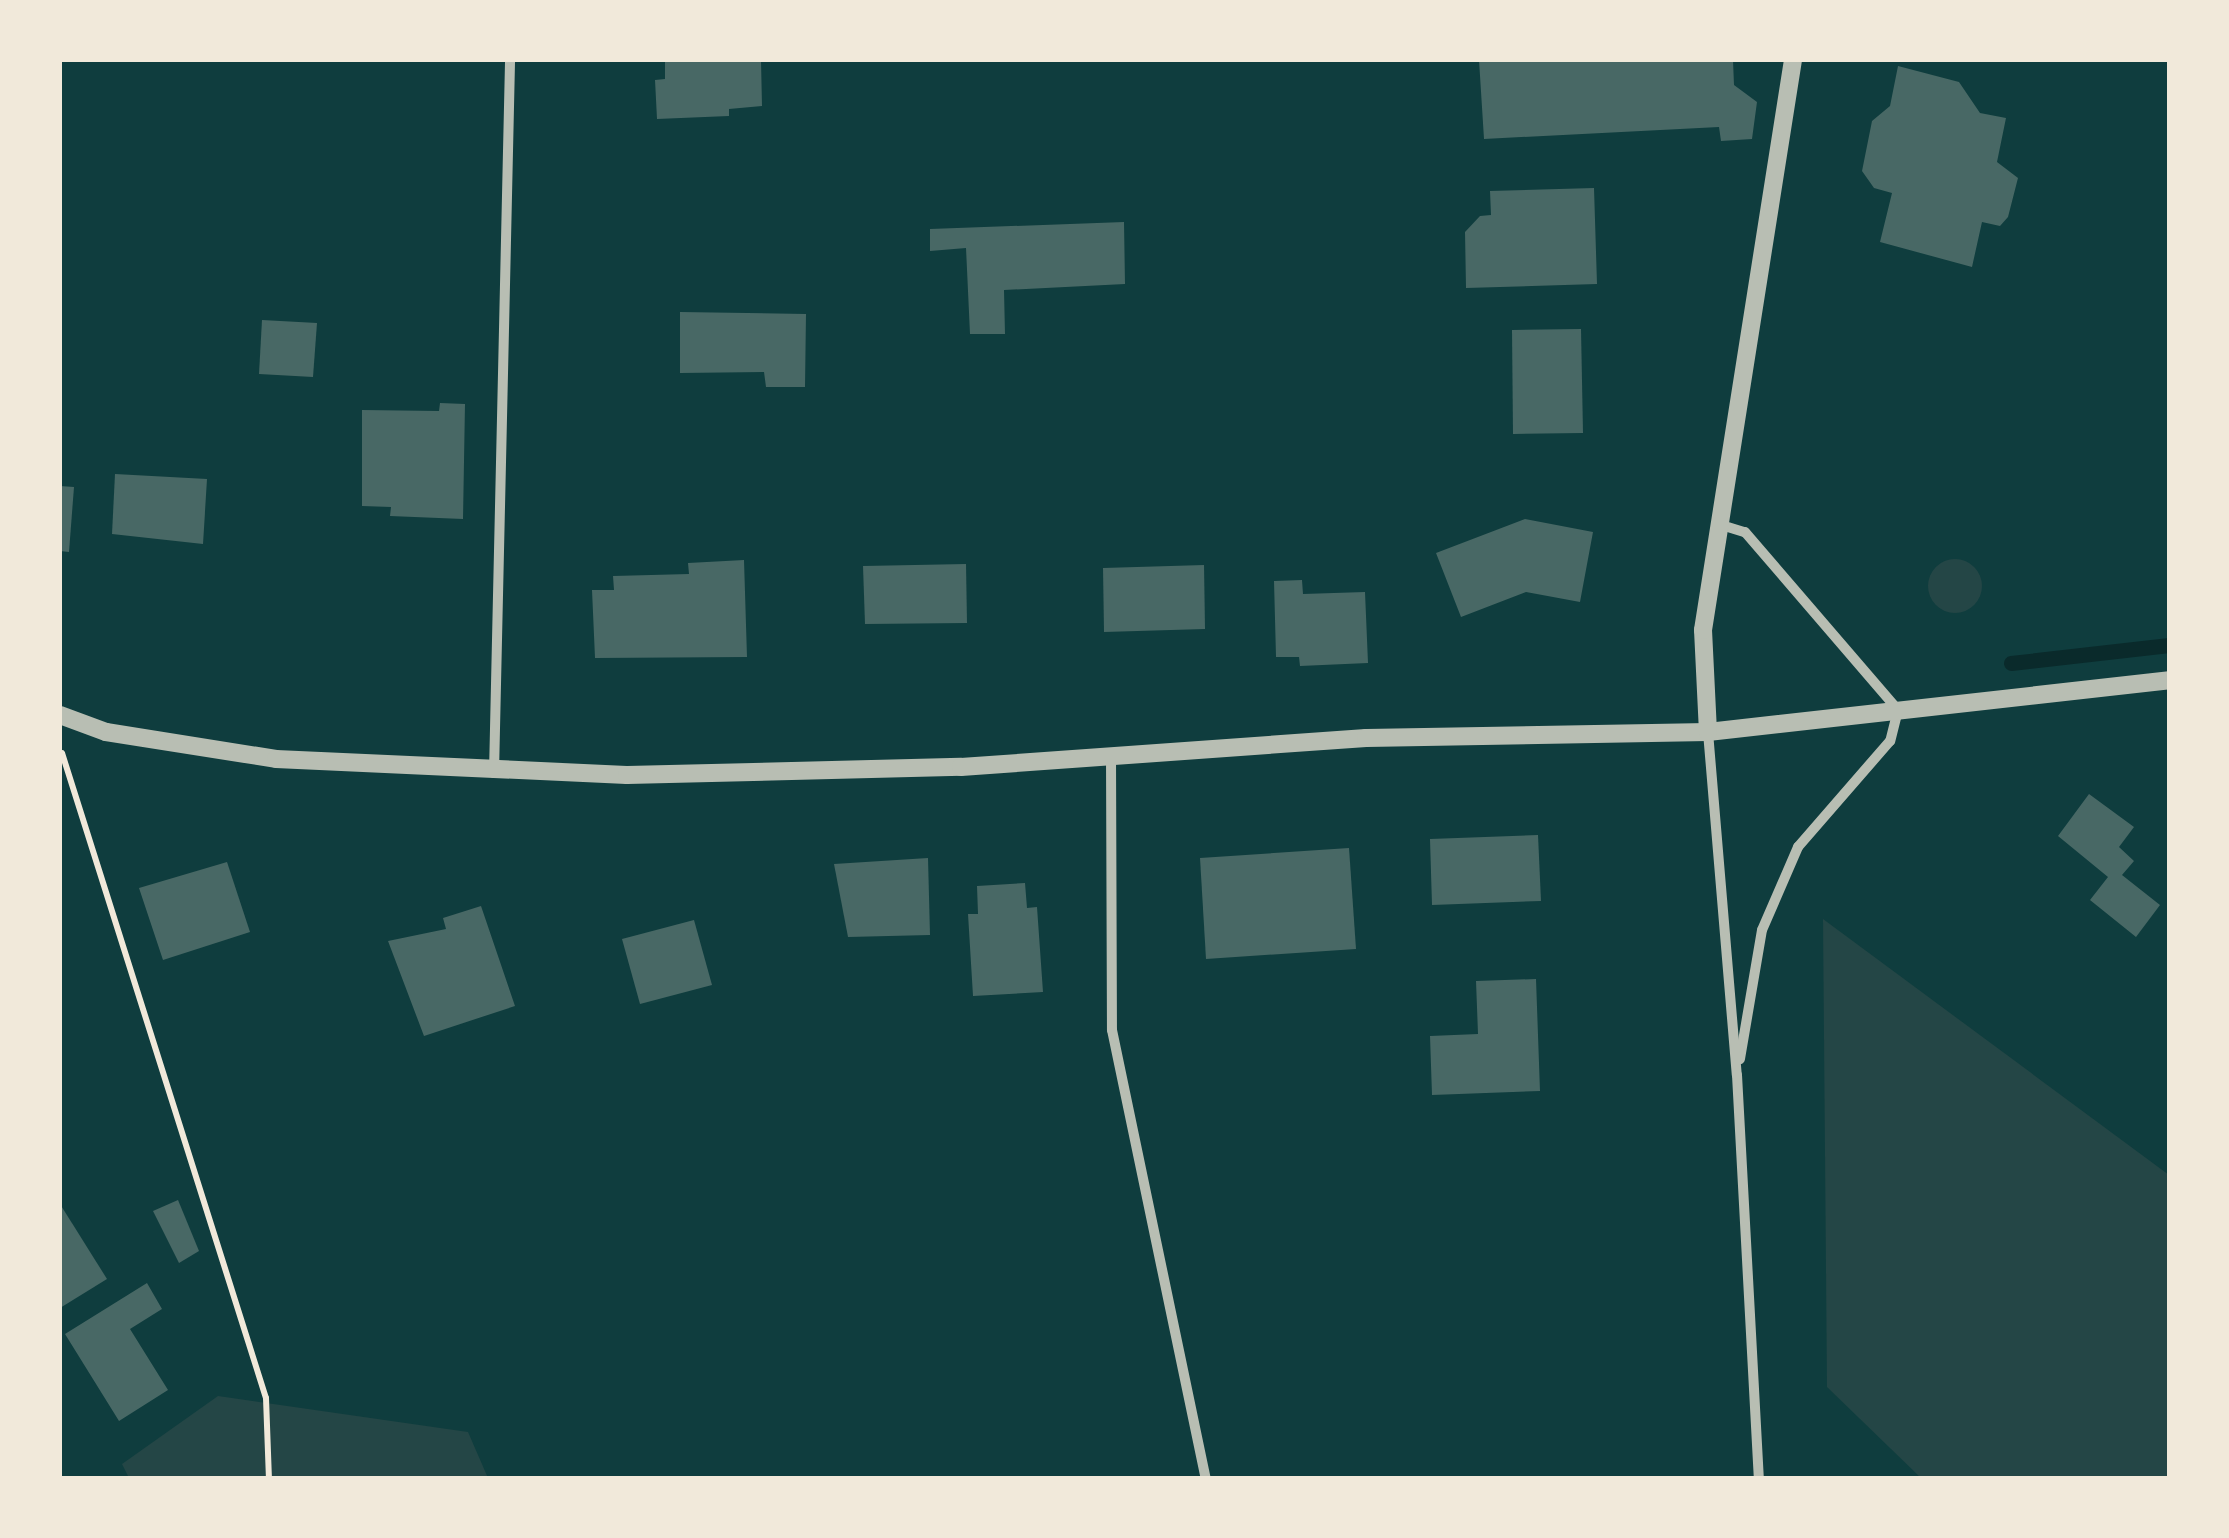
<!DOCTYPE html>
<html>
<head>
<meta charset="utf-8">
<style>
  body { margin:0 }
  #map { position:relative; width:2229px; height:1538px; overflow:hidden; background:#0f3d3e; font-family:Raleway,sans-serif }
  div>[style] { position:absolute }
  .green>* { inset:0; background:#244646 }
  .round { border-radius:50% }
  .stream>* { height:15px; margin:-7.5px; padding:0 7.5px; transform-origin:7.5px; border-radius:7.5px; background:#0a2a2b }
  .building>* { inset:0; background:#486865 }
  .path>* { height:6px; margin:-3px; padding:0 3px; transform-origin:3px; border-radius:3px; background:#f1e9da }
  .minor>* { height:10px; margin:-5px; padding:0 5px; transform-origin:5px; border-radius:5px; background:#b8beb3 }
  .tertiary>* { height:18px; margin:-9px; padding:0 9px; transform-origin:9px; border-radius:9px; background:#b8beb3 }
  span { translate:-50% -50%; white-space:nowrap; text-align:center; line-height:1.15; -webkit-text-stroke:10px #f1e9da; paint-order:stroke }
  .frame { position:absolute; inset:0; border:62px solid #f1e9da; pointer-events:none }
</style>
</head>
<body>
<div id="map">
  <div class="green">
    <i class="round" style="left:1928px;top:559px;width:54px;height:54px"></i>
    <i style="clip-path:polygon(1823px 919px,2169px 1175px,2169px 1478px,1921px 1478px,1827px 1387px)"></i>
    <i style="clip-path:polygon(218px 1396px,468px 1432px,488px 1478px,129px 1478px,122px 1464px)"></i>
  </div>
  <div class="stream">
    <i style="left:2011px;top:663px;width:159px;rotate:-6.5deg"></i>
  </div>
  <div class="building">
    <i style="clip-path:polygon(665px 60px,761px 60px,762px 106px,729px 109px,729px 116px,657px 119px,655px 80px,665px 79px)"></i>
    <i style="clip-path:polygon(1479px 60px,1733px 60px,1734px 85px,1757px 102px,1752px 139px,1721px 141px,1719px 127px,1484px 139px)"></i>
    <i style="clip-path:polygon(1898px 66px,1959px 82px,1980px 113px,2006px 118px,1997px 162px,2018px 178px,2008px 217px,2000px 226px,1982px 222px,1972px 267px,1880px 242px,1892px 193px,1874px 188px,1862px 171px,1872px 121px,1890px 106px)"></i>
    <i style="clip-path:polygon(1594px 188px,1597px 284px,1466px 288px,1465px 232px,1480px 216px,1491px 215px,1490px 191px)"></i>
    <i style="clip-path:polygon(1124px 222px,1125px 284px,1004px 290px,1005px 334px,970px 334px,966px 248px,930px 251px,930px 229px)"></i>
    <i style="clip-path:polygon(680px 312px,806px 314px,805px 387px,766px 387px,764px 372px,680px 373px)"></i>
    <i style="clip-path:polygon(262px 320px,317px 323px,313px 377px,259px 374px)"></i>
    <i style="clip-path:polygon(1581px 329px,1583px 433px,1513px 434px,1512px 330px)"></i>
    <i style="clip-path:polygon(440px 403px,465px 404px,463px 519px,390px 516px,391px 507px,362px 506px,362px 410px,439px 411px)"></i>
    <i style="clip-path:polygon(115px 474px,207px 479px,203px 544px,112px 534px)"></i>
    <i style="clip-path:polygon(60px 486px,74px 487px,69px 552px,60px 551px)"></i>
    <i style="clip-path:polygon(1525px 519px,1593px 532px,1580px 602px,1526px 592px,1461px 617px,1436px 553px)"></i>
    <i style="clip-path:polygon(744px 560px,747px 657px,595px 658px,592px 590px,614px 590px,613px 576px,689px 574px,688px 563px)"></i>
    <i style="clip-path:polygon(966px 564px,967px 623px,865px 624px,863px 566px)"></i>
    <i style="clip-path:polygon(1204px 565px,1205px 629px,1104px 632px,1103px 568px)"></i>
    <i style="clip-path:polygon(1302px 580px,1303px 594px,1365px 592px,1368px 663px,1300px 666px,1299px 657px,1276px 657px,1274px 581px)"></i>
    <i style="clip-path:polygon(2089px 794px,2134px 827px,2119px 847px,2134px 861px,2122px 875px,2160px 905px,2136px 937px,2090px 900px,2108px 877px,2058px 836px)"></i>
    <i style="clip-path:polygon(1538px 835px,1541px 901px,1432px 905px,1430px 839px)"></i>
    <i style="clip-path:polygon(1349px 848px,1356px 949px,1206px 959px,1200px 858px)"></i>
    <i style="clip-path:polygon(928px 858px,930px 935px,848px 937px,834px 864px)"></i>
    <i style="clip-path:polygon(227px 862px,250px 932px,163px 960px,139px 888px)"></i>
    <i style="clip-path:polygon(1025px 883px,1027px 908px,1037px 907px,1043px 992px,973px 996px,968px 914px,978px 914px,977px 886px)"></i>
    <i style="clip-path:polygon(481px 906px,515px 1006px,424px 1036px,388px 941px,446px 929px,443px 918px)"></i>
    <i style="clip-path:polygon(694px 920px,712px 985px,640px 1004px,622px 939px)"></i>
    <i style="clip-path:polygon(1536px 979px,1540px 1091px,1432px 1095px,1430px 1036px,1478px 1034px,1476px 981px)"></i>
    <i style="clip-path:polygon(178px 1200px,199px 1251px,179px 1263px,153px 1211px)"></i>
    <i style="clip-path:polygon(60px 1204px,107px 1279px,60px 1308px)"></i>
    <i style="clip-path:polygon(147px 1283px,162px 1309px,130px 1329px,168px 1390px,119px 1421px,65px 1334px)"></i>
  </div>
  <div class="path">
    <i style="left:62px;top:753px;width:676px;rotate:72.45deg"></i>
    <i style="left:266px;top:1398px;width:80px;rotate:87.9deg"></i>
  </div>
  <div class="minor">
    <i style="left:1718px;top:524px;width:28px;rotate:17deg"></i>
    <i style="left:1745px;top:532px;width:235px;rotate:49.3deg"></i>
    <i style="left:1898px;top:710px;width:32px;rotate:104deg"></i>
    <i style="left:1890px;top:741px;width:140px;rotate:131deg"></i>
    <i style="left:1798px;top:847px;width:90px;rotate:113.4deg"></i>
    <i style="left:1762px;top:930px;width:131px;rotate:99.7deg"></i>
    <i style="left:1708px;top:732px;width:344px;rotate:85.2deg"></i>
    <i style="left:1737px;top:1075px;width:404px;rotate:86.9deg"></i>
    <i style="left:1111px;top:756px;width:274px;rotate:89.8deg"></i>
    <i style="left:1112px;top:1030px;width:458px;rotate:78.2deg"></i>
    <i style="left:494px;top:773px;width:713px;rotate:-88.71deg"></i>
  </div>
  <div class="tertiary">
    <i style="left:60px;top:715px;width:49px;rotate:20.3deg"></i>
    <i style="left:106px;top:732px;width:172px;rotate:9deg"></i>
    <i style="left:276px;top:759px;width:351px;rotate:2.6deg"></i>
    <i style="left:627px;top:775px;width:334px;rotate:-1.4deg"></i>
    <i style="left:961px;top:767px;width:406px;rotate:-4.1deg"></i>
    <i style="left:1366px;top:738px;width:342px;rotate:-1deg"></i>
    <i style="left:1708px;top:732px;width:464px;rotate:-6.4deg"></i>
    <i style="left:1708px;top:732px;width:102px;rotate:-92.8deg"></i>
    <i style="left:1703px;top:630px;width:577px;rotate:-81.03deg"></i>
  </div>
  <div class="frame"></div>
</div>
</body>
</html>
